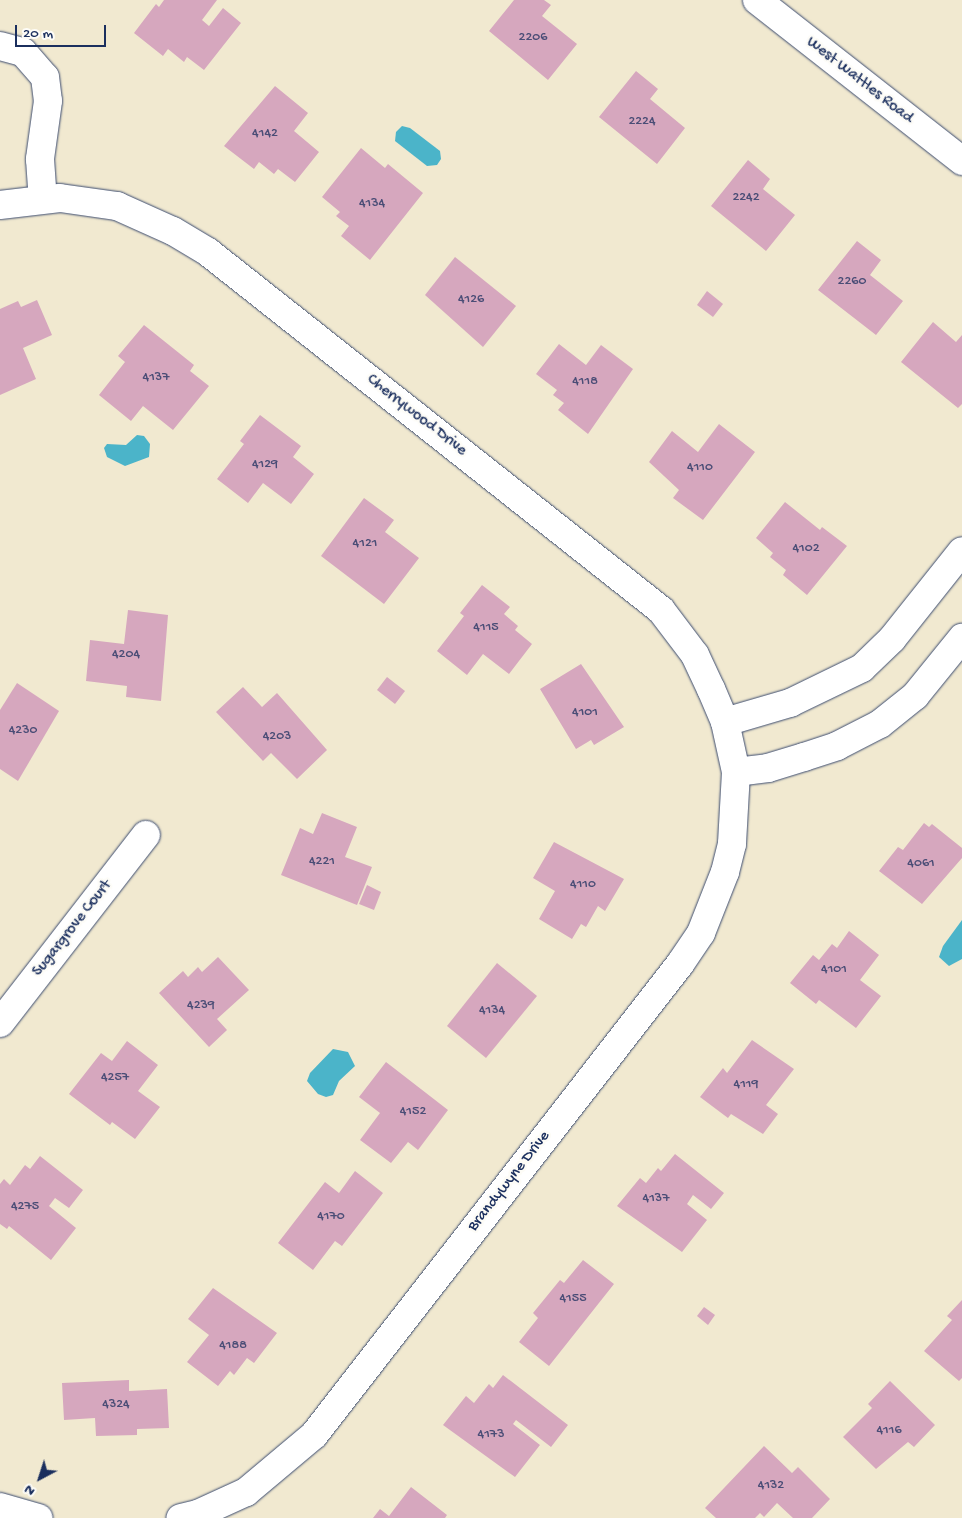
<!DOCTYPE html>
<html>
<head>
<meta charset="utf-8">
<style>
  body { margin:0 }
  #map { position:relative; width:962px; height:1518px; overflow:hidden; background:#f1e9d0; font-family:"Gochi Hand",sans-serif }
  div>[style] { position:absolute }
  .water>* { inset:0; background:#4bb4c9 }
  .building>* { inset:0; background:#d6a7be }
  .roads { filter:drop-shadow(0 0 1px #3b4b6f) drop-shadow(0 0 1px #3b4b6f) }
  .minor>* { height:28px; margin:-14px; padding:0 14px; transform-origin:14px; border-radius:14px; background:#fff }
  .tertiary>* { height:28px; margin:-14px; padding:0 14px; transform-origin:14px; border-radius:14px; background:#fff }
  span { translate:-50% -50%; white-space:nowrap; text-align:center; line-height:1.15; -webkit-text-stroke:5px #fdfcf7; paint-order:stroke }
  .number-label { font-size:14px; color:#4a4d76 }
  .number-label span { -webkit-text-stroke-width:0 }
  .street-label { font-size:16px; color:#1b2f5e }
  .north { position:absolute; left:15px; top:1453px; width:50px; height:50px; -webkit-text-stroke:4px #fdfcf7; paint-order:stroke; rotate:220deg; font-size:14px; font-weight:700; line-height:20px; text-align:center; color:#1b2f5e }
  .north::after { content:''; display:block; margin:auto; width:18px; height:22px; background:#1b2f5e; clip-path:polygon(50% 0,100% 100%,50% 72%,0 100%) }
  .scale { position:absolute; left:15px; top:25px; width:91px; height:22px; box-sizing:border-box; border:2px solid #1b2f5e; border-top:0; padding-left:6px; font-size:15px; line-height:18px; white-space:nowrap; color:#1b2f5e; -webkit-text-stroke:4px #fdfcf7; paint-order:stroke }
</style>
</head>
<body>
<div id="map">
  <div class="water">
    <i style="clip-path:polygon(402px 126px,410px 128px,440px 151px,441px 159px,437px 165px,427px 166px,395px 141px,396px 132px)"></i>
    <i style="clip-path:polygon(137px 435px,144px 436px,150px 444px,149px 457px,125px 466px,107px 457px,104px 448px,107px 444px,126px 445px)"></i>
    <i style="clip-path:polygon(962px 920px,962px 959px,949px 966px,939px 957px,943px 946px)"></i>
    <i style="clip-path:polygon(333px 1049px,348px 1052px,355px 1066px,339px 1081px,333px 1095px,326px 1097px,318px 1094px,307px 1081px,310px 1073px)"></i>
  </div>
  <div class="building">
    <i style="clip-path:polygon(164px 0,217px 0,202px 20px,209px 26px,223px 8px,241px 23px,204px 70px,187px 57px,184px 62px,168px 49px,163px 56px,134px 33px,156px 4px,159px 7px)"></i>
    <i style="clip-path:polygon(514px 0,544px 0,551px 5px,542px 16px,577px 44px,548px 80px,489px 31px)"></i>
    <i style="clip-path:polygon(636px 71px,658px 89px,650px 99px,685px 128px,657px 164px,599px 117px)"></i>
    <i style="clip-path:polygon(275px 86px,308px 113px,294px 131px,319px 152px,295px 182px,278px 169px,274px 174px,259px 162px,254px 169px,224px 146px)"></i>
    <i style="clip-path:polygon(361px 148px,385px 168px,388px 164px,423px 193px,370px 260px,341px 236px,349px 226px,336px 216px,340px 212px,322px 197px)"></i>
    <i style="clip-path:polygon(748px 160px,770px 179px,763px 189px,795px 215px,766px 251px,711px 206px)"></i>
    <i style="clip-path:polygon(857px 241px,881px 260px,870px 275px,903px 301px,876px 335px,818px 290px)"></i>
    <i style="clip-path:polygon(455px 257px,516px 306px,483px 347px,425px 295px)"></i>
    <i style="clip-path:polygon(707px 291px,723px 304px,713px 317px,697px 305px)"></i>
    <i style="clip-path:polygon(37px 300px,52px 335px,23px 348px,36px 379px,0 395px,0 309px,18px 301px,21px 307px)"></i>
    <i style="clip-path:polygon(933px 322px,956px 342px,962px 335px,962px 404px,958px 408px,901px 362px)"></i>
    <i style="clip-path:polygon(144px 325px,194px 365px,190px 371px,209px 386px,173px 430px,143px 406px,131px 421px,99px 395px,125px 362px,118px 356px)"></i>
    <i style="clip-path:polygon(559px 344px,586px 365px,601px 345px,633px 369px,588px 434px,558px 410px,564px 403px,553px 395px,557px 390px,536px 374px)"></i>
    <i style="clip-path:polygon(260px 415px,301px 446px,293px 457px,314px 474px,291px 504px,263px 483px,248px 503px,217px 479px,244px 444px,240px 441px)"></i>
    <i style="clip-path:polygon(719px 424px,755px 452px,703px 520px,673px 498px,679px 490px,649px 462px,672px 431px,698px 452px)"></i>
    <i style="clip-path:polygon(364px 498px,394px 520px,385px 532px,419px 558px,384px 604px,321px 556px)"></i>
    <i style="clip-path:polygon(785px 502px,820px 530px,822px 527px,847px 546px,807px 595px,783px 575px,786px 570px,770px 557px,773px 553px,756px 538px)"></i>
    <i style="clip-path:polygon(482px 585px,510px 607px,504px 614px,518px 626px,515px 630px,532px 644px,509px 674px,483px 654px,467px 675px,437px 651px,464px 616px,460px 613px)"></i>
    <i style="clip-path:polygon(128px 610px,168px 615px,161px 701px,126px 697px,127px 686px,86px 681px,90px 640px,124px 644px)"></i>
    <i style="clip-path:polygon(581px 664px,624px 727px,594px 745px,591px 740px,576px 749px,540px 689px)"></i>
    <i style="clip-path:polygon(387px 677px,405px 691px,395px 704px,377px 690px)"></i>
    <i style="clip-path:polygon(17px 683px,59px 711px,18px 781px,0 769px,0 710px)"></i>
    <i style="clip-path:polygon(243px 687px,262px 707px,277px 693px,327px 750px,297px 779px,271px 753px,263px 761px,216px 712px)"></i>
    <i style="clip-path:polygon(322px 813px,357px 827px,345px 857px,372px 867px,357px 905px,281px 875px,300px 828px,313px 834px)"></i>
    <i style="clip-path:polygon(924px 823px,929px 827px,932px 824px,962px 848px,962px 858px,922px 904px,879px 871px,898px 847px,903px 850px)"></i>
    <i style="clip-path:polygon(554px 842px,624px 879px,605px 911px,598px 906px,586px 927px,581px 924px,572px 939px,539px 919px,555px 891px,533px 878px)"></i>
    <i style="clip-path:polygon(367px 885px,381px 892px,374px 910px,359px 904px)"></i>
    <i style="clip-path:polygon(849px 931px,879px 955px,860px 980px,881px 996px,856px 1028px,819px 1000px,816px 1004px,790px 983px,813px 955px,819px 960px,832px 944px,837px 948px)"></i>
    <i style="clip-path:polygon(218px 957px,249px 990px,217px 1019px,227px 1030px,209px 1047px,159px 993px,183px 971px,188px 977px,198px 967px,202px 972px)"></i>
    <i style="clip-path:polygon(497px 963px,537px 996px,486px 1058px,447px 1026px)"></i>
    <i style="clip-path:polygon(752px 1040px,794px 1069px,766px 1105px,778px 1114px,763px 1134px,731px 1114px,728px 1118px,700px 1097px,723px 1068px,727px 1073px)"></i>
    <i style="clip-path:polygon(127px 1041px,158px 1065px,138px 1091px,160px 1107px,135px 1139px,112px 1122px,110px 1125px,69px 1094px,101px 1053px,112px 1061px)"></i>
    <i style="clip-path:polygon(386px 1062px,448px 1110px,418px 1150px,408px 1142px,391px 1163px,360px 1140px,380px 1113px,359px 1097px)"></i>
    <i style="clip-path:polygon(675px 1154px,724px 1193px,711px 1209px,693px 1195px,687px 1204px,707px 1220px,682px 1252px,617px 1206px,640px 1178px,646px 1183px,658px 1168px,661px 1171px)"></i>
    <i style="clip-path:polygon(40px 1156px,83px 1190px,69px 1208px,55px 1198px,49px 1206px,76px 1228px,51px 1260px,9px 1226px,7px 1229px,0 1224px,0 1184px,4px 1179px,10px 1185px,25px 1165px,30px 1169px)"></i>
    <i style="clip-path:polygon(355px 1171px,383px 1193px,342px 1246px,335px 1241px,313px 1270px,278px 1243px,325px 1182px,339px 1193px)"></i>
    <i style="clip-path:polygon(583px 1260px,614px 1284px,549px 1366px,519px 1342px,538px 1318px,533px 1313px,560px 1280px,564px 1283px)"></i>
    <i style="clip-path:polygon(213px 1288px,277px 1333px,254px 1363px,247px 1358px,234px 1375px,230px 1371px,218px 1386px,187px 1362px,209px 1335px,188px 1319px)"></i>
    <i style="clip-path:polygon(962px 1300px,962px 1378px,959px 1381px,924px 1351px,952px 1320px,947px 1316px)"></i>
    <i style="clip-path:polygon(704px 1307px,715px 1315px,708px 1325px,697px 1316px)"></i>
    <i style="clip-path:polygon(503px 1375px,568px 1425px,551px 1447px,516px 1420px,513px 1424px,540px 1445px,515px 1477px,443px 1425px,466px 1396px,474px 1403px,489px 1384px,493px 1388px)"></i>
    <i style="clip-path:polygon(129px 1380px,129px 1391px,167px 1389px,169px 1428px,137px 1429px,137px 1435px,96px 1436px,95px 1418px,64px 1420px,62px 1383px)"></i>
    <i style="clip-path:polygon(890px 1381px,935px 1425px,914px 1447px,908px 1442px,876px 1469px,843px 1437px,872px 1408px,868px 1404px)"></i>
    <i style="clip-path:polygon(764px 1446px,792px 1473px,798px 1467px,830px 1499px,812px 1518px,793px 1518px,777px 1503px,764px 1517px,760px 1513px,755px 1518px,716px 1518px,705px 1508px)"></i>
    <i style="clip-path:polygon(411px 1487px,447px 1515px,445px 1518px,373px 1518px,380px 1509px,389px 1516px)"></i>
  </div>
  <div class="roads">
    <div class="minor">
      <i style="left:0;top:46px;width:24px;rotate:15deg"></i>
      <i style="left:23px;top:52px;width:33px;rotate:49deg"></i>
      <i style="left:45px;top:77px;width:24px;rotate:83deg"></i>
      <i style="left:48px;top:101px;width:59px;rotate:97.9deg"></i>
      <i style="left:40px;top:159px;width:39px;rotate:86deg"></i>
      <i style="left:0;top:205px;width:60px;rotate:-6.7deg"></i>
      <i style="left:60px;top:198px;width:58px;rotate:8deg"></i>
      <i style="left:117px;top:206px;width:61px;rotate:24.1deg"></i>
      <i style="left:173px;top:231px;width:41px;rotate:31deg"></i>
      <i style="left:208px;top:252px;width:577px;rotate:38.32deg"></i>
      <i style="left:661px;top:610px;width:56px;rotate:52.9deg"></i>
      <i style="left:695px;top:655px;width:38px;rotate:65deg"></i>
      <i style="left:711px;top:689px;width:36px;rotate:67deg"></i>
      <i style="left:725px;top:722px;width:51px;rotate:77.6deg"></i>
      <i style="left:736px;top:772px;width:72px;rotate:93.2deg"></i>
      <i style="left:732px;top:844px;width:29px;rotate:104deg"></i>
      <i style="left:725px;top:872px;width:66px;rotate:111.5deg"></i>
      <i style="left:701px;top:933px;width:37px;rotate:124deg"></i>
      <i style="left:680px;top:964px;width:596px;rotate:127.85deg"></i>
      <i style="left:314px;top:1435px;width:89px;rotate:140deg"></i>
      <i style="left:246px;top:1492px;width:53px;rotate:155.4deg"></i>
      <i style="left:198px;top:1514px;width:18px;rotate:167deg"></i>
      <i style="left:725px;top:722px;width:68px;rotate:-16.3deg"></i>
      <i style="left:790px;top:703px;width:80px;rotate:-25.9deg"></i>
      <i style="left:862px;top:668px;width:42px;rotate:-44deg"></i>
      <i style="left:892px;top:639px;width:112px;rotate:-51.5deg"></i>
      <i style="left:736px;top:772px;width:32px;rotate:-7deg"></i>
      <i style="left:768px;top:768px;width:38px;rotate:-17deg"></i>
      <i style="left:804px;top:757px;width:35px;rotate:-18deg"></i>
      <i style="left:837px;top:746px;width:48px;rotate:-27.1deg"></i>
      <i style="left:880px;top:724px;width:45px;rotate:-38.7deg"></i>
      <i style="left:915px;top:696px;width:75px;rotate:-51deg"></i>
      <i style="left:0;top:1023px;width:238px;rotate:-52.2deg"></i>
      <i style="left:0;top:1507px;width:40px;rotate:16deg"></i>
    </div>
    <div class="tertiary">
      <i style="left:757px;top:0;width:261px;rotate:38.1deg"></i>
    </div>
  </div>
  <div class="number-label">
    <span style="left:533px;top:38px">2206</span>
    <span style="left:642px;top:122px">2224</span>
    <span style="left:265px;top:134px">4142</span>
    <span style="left:746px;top:198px">2242</span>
    <span style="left:372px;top:204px">4134</span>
    <span style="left:852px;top:282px">2260</span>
    <span style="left:471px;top:300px">4126</span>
    <span style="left:156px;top:378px">4137</span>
    <span style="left:585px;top:382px">4118</span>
    <span style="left:265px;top:465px">4129</span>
    <span style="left:700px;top:468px">4110</span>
    <span style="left:365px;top:544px">4121</span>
    <span style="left:806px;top:549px">4102</span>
    <span style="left:486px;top:628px">4115</span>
    <span style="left:126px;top:655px">4204</span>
    <span style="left:585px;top:713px">4101</span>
    <span style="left:23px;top:731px">4230</span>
    <span style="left:277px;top:737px">4203</span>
    <span style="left:322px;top:862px">4221</span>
    <span style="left:921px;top:864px">4061</span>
    <span style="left:583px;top:885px">4110</span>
    <span style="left:834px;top:970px">4101</span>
    <span style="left:201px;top:1006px">4239</span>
    <span style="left:492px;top:1011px">4134</span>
    <span style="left:115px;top:1078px">4257</span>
    <span style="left:746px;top:1085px">4119</span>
    <span style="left:413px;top:1112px">4152</span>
    <span style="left:656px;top:1199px">4137</span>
    <span style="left:25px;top:1207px">4275</span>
    <span style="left:331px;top:1217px">4170</span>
    <span style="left:573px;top:1299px">4155</span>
    <span style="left:233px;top:1346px">4188</span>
    <span style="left:116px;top:1405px">4324</span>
    <span style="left:889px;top:1431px">4116</span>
    <span style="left:491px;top:1435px">4173</span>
    <span style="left:771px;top:1486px">4132</span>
  </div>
  <div class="street-label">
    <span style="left:859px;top:81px;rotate:38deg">West Wattles Road</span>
    <span style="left:416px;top:416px;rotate:38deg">Cherrywood Drive</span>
    <span style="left:73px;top:929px;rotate:-52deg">Sugargrove Court</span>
    <span style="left:510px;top:1182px;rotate:-52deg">Brandywyne Drive</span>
  </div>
  <div class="north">N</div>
  <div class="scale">20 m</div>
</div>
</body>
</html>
